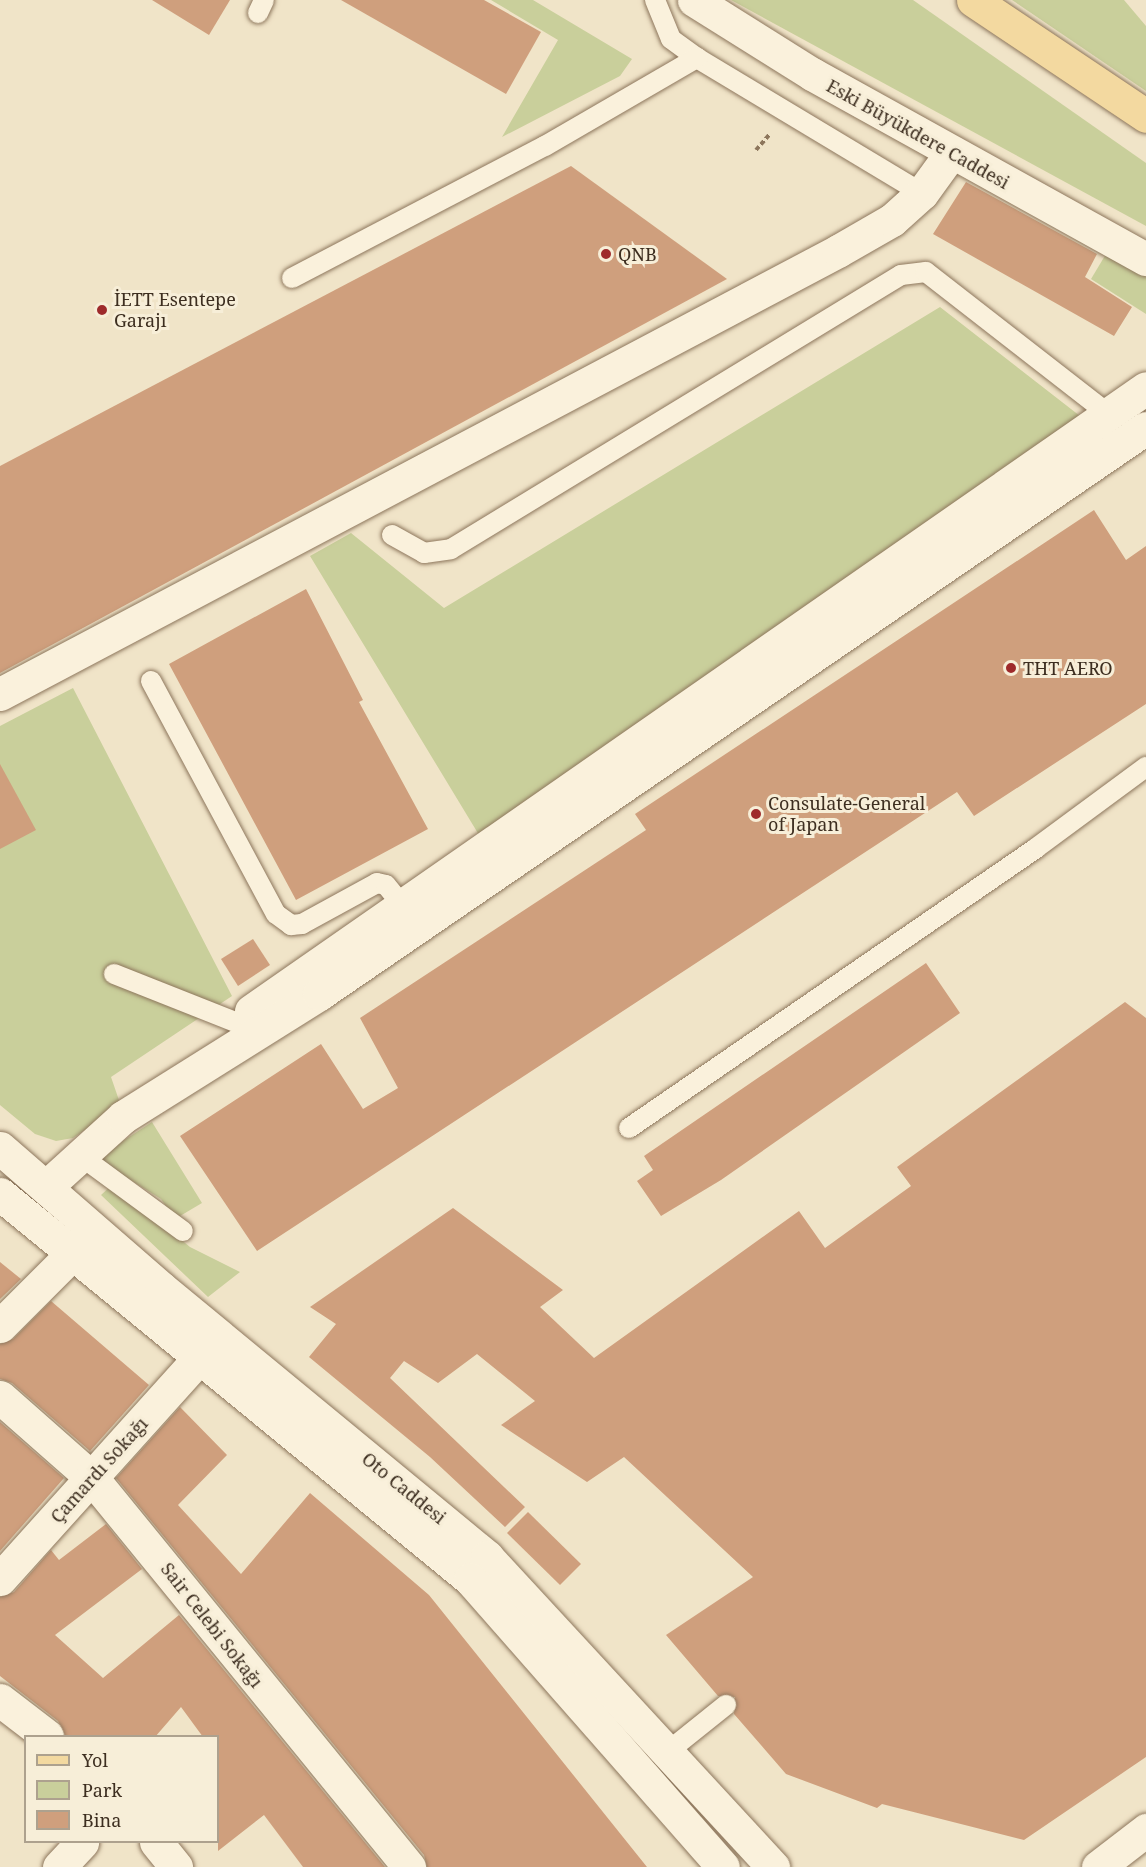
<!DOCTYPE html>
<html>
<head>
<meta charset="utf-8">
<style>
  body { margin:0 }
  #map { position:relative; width:1146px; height:1867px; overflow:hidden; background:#f0e4c8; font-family:"Noto Serif",serif }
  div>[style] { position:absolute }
  .green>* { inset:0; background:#c9cf9b }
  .building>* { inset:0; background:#cf9f7d }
  .path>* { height:4px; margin-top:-2px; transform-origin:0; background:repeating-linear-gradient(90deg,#8d765c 0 4.5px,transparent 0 7.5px) }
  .roads { filter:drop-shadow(0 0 2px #8d765c) drop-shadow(0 0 2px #8d765c) }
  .lane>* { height:20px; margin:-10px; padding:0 10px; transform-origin:10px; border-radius:10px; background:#faf1dc }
  .street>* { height:33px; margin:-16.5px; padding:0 16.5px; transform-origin:16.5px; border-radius:16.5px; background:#faf1dc }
  .secondary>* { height:33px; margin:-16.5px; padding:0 16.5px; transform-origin:16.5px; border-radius:16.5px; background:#faf1dc }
  .primary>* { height:33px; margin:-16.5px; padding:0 16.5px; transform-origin:16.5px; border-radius:16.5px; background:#f3d9a0 }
  .dots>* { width:16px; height:16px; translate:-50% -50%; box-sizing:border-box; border:3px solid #f7eed8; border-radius:50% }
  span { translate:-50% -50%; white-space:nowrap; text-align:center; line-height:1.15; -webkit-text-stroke:6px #f7eed8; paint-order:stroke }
  .street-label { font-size:18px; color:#3d2e20 }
  .poi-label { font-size:18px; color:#3d2e20 }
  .left { translate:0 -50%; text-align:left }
  .legend { position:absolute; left:24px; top:1735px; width:195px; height:108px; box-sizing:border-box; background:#f7eed8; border:2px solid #ada18e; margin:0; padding:8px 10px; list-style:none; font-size:18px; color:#3d2e20 }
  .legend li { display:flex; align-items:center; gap:12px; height:30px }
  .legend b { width:30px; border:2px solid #ada18e }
</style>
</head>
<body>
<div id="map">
  <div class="green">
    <i style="clip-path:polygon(491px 0,533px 0,632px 59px,620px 76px,502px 137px,558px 40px)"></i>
    <i style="clip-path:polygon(731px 0,913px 0,1146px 163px,1146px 226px)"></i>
    <i style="clip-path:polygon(1012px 0,1124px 0,1146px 26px,1146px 91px)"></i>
    <i style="clip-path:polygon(1106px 254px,1146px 273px,1146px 314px,1091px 279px)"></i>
    <i style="clip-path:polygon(940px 307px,1080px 416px,479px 835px,310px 556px,351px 533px,444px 608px)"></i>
    <i style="clip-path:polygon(73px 688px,232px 996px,111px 1077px,121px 1106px,73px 1138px,56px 1141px,35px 1134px,0 1105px,0 726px)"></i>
    <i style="clip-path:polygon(152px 1122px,202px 1203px,175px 1219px,161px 1199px,103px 1163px,103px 1154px)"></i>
    <i style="clip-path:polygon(113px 1184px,190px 1247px,240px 1272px,208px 1297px,101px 1195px)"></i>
  </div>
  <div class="building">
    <i style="clip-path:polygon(152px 0,230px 0,209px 35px)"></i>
    <i style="clip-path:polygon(341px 0,484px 0,541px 32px,506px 94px)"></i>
    <i style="clip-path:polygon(571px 166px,727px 279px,0 673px,0 466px)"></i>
    <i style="clip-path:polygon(966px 182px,1097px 254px,1085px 277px,1132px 307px,1114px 336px,933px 234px)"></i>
    <i style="clip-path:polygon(1094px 510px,1126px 560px,1146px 546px,1146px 704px,974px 816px,957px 792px,257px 1251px,180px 1136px,321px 1044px,363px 1109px,398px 1088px,360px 1018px,646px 830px,635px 814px)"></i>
    <i style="clip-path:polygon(306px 589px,363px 700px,359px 702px,428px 829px,296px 900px,169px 664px)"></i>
    <i style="clip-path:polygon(0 764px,36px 830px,0 849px)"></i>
    <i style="clip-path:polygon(253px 939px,270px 965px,238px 986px,221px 959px)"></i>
    <i style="clip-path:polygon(926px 963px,960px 1013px,721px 1180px,661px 1216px,637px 1181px,653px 1170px,644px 1156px)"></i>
    <i style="clip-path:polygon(1125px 1002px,1146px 1018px,1146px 1757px,1024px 1840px,882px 1804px,877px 1808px,786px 1774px,734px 1714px,735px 1697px,718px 1696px,666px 1635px,753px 1577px,624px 1457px,587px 1482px,501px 1425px,535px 1401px,477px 1354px,438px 1383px,404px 1361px,390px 1378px,525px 1507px,505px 1527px,430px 1457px,309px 1357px,336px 1324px,310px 1307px,453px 1208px,563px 1290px,540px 1307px,594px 1358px,799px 1211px,825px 1248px,911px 1186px,897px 1167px)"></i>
    <i style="clip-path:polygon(0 1262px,21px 1279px,0 1299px)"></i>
    <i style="clip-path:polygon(51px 1301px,149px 1385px,90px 1451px,12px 1383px,0 1379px,0 1344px,13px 1339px)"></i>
    <i style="clip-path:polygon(180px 1407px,227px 1455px,178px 1505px,241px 1574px,310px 1493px,429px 1595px,647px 1867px,427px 1867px,424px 1855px,116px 1478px)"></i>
    <i style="clip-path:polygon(0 1422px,64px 1478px,0 1551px)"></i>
    <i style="clip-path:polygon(528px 1512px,581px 1564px,560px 1585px,507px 1533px)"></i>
    <i style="clip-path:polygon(106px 1524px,142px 1569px,55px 1635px,103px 1678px,179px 1615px,385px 1867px,303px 1867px,264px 1815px,218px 1851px,218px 1737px,203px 1737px,181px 1707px,155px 1737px,66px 1737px,58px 1721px,0 1676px,0 1597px,14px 1592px,51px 1550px,59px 1560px)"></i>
  </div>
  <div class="path">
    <i style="left:756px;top:150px;width:20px;rotate:-49deg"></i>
  </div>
  <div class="roads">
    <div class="lane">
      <i style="left:655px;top:0;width:42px;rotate:67.7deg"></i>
      <i style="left:671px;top:39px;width:32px;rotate:36deg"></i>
      <i style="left:697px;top:58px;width:262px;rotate:31deg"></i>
      <i style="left:258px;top:13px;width:14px;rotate:-65deg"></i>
      <i style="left:292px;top:278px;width:285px;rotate:-27.6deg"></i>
      <i style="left:545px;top:146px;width:176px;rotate:-30.1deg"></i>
      <i style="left:392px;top:535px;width:37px;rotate:29deg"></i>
      <i style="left:424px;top:553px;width:27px;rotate:-8deg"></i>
      <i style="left:451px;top:549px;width:527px;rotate:-31.34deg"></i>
      <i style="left:901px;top:275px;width:25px;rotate:-7deg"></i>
      <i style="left:926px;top:272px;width:234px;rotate:37.9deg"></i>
      <i style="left:151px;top:681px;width:264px;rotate:61.8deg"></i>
      <i style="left:276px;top:914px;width:19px;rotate:36deg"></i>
      <i style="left:291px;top:925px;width:11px;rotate:-5deg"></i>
      <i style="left:302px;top:924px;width:85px;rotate:-28.7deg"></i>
      <i style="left:377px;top:883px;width:9px;rotate:13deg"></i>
      <i style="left:386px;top:885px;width:26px;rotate:51deg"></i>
      <i style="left:114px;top:974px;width:130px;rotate:21.6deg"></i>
      <i style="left:629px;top:1128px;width:494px;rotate:-34.5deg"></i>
      <i style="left:1036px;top:848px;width:137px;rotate:-36.4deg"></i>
      <i style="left:78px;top:1154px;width:130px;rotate:36.3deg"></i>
      <i style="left:666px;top:1753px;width:77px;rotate:-38.7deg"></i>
    </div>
    <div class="street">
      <i style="left:0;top:694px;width:948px;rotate:-27.86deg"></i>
      <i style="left:838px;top:251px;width:62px;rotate:-29.9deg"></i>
      <i style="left:892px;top:220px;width:40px;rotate:-42deg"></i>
      <i style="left:922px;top:193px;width:49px;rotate:-54.1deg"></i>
      <i style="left:251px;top:1011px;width:1090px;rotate:-34.84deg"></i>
      <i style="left:47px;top:1186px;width:103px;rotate:-42.2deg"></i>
      <i style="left:123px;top:1117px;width:231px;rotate:-32.1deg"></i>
      <i style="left:319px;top:994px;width:1002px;rotate:-34.39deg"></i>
      <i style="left:0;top:1326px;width:100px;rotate:-45deg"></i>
      <i style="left:0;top:1397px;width:123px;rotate:41.4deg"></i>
      <i style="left:92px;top:1478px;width:502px;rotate:50.82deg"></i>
      <i style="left:0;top:1579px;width:295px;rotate:-48deg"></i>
      <i style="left:59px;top:1867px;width:34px;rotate:-47deg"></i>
    </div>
    <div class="secondary">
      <i style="left:694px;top:0;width:139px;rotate:32.1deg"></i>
      <i style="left:812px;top:74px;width:382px;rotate:29deg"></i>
      <i style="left:0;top:1148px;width:213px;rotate:41deg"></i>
      <i style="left:161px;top:1288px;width:423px;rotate:39.5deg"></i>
      <i style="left:487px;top:1557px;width:422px;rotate:47.3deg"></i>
      <i style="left:0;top:1194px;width:608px;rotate:39.32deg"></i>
      <i style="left:470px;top:1579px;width:383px;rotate:48.7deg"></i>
      <i style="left:0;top:1700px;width:59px;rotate:37.5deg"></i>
      <i style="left:156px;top:1842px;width:32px;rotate:51deg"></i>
      <i style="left:1098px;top:1867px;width:61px;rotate:-37.6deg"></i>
    </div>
    <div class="primary">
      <i style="left:973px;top:0;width:208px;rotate:33.8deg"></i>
    </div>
  </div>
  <div class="dots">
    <i style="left:606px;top:254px;background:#9e2a2b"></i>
    <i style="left:102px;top:310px;background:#9e2a2b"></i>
    <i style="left:1011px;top:668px;background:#9e2a2b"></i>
    <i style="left:756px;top:814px;background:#9e2a2b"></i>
  </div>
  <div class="street-label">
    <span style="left:918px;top:134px;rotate:29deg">Eski Büyükdere Caddesi</span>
    <span style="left:99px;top:1470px;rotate:-48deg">Çamardı Sokağı</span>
    <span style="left:404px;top:1488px;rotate:39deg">Oto Caddesi</span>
    <span style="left:212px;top:1625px;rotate:52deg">Sair Celebi Sokağı</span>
  </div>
  <div class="poi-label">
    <span class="left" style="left:618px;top:254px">QNB</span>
    <span class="left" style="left:114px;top:310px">İETT Esentepe<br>Garajı</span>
    <span class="left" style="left:1023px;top:668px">THT AERO</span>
    <span class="left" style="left:768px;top:814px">Consulate-General<br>of Japan</span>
  </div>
  <ul class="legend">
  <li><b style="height:8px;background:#f3d9a0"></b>Yol</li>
  <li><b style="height:16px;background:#c9cf9b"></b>Park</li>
  <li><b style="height:16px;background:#cf9f7d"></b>Bina</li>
  </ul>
</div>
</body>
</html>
